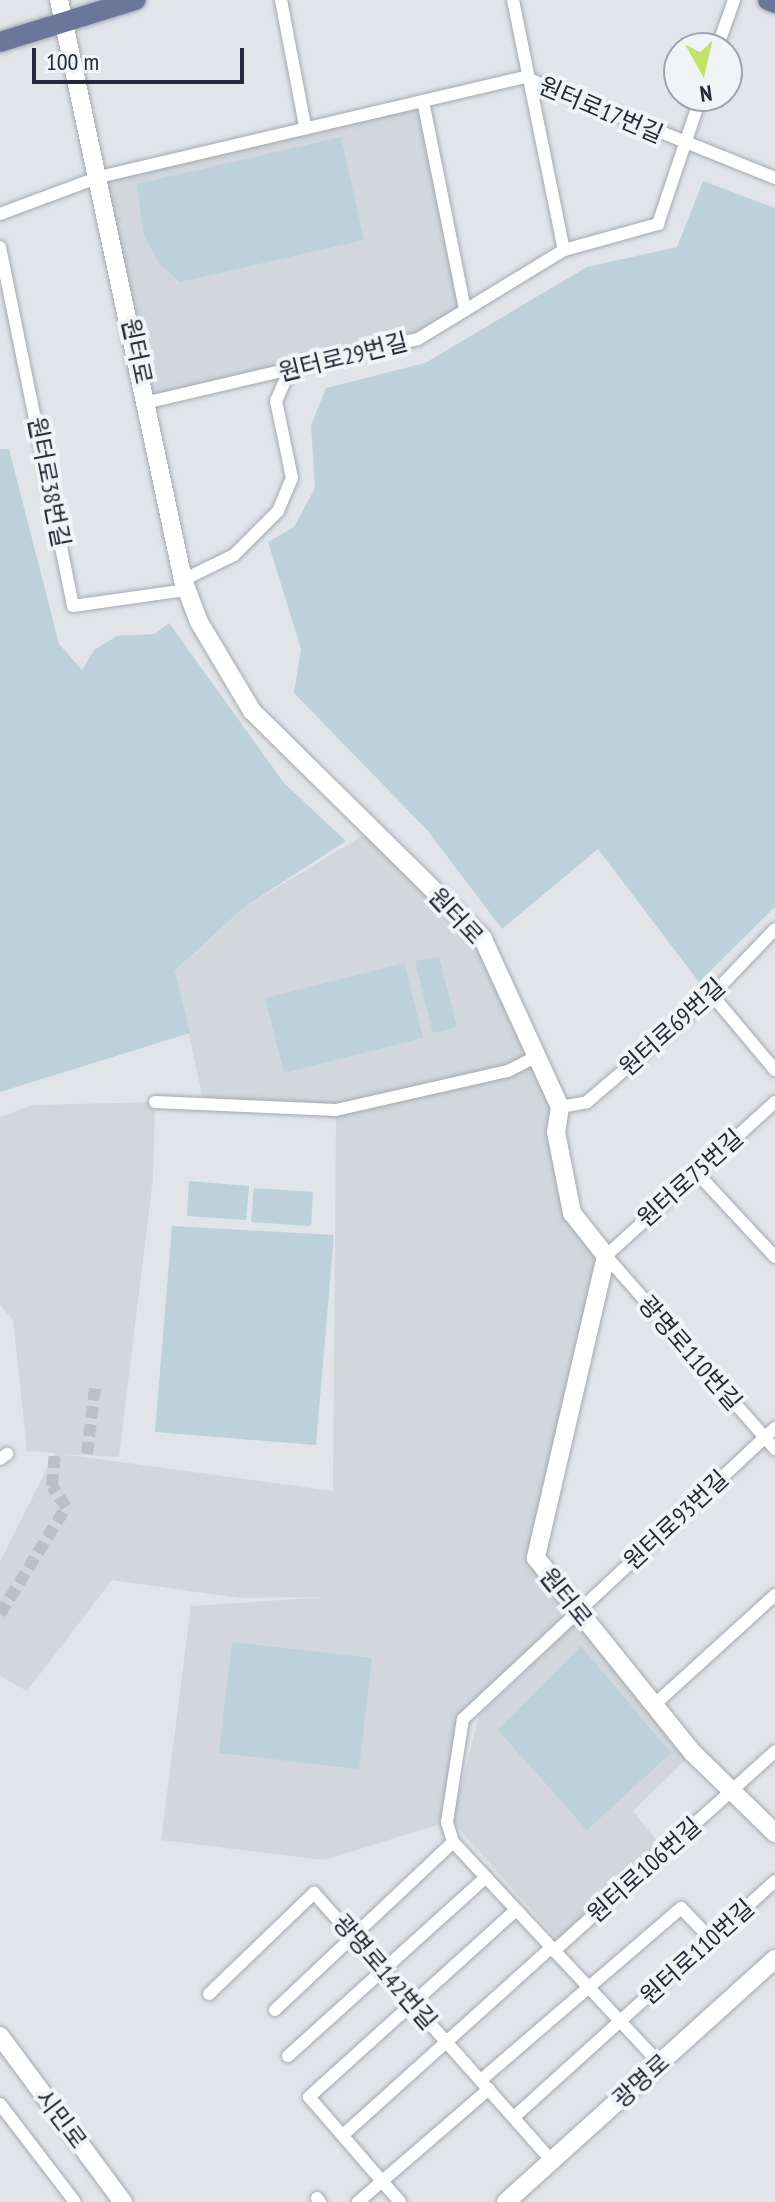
<!DOCTYPE html>
<html>
<head>
<meta charset="utf-8">
<style>
  body { margin:0 }
  #map { position:relative; width:775px; height:2202px; overflow:hidden; background:#e1e5ea; font-family:"PT Sans Narrow","Noto Sans KR",sans-serif }
  div>[style] { position:absolute }
  .built>* { inset:0; background:#d2d7dd }
  .green>* { inset:0; background:#bcd1d9 }
  .street-tunnel>* { height:12px; margin-top:-6px; transform-origin:0; background:repeating-linear-gradient(90deg,#bbbfc6 0 12px,transparent 0 18px) }
  .roads { filter:drop-shadow(0 0 2px #a4a9b1) drop-shadow(0 0 2px #a4a9b1) }
  .street>* { height:12px; margin:-6px; padding:0 6px; transform-origin:6px; border-radius:6px; background:#fff }
  .secondary>* { height:18px; margin:-9px; padding:0 9px; transform-origin:9px; border-radius:9px; background:#fff }
  .primary>* { height:20px; margin:-10px; padding:0 10px; transform-origin:10px; border-radius:10px; background:#6a769a }
  span { translate:-50% -50%; white-space:nowrap; text-align:center; line-height:1.15; -webkit-text-stroke:8px #f1f4f7; paint-order:stroke }
  .street-label { font-size:24px; color:#232938 }
  .north { position:absolute; left:663px; top:32px; width:80px; height:80px; box-sizing:border-box; background:#f1f4f7; border:2px solid #9fa3ab; border-radius:50%; rotate:172deg; font-size:22px; font-weight:700; line-height:32px; text-align:center; color:#232938 }
  .north::after { content:''; display:block; margin:auto; width:28px; height:36px; background:#c2e267; clip-path:polygon(50% 0,100% 100%,50% 72%,0 100%) }
  .scale { position:absolute; left:32px; top:48px; width:212px; height:36px; box-sizing:border-box; border:4px solid #232938; border-top:0; padding-left:10px; font-size:24px; line-height:28px; white-space:nowrap; color:#232938; -webkit-text-stroke:6px #f1f4f7; paint-order:stroke }
</style>
</head>
<body>
<div id="map">
  <div class="built">
    <i style="clip-path:polygon(423px 101px,465px 310px,418px 339px,149px 402px,99px 177px)"></i>
    <i style="clip-path:polygon(372px 830px,483px 939px,560px 1107px,565px 1193px,604px 1264px,536px 1551px,578px 1613px,463px 1719px,447px 1822px,324px 1860px,161px 1840px,191px 1606px,326px 1597px,240px 1598px,112px 1580px,27px 1691px,0 1676px,0 1562px,55px 1453px,27px 1451px,13px 1320px,0 1305px,0 1117px,33px 1105px,155px 1102px,153px 1178px,119px 1457px,61px 1454px,333px 1491px,336px 1110px,203px 1099px,175px 972px,243px 908px)"></i>
    <i style="clip-path:polygon(578px 1620px,693px 1753px,633px 1811px,662px 1847px,558px 1940px,452px 1821px,479px 1716px)"></i>
  </div>
  <div class="green">
    <i style="clip-path:polygon(341px 137px,364px 240px,180px 282px,159px 264px,143px 233px,137px 184px)"></i>
    <i style="clip-path:polygon(703px 181px,775px 208px,775px 907px,699px 982px,598px 849px,502px 929px,428px 831px,294px 693px,301px 649px,268px 542px,294px 527px,315px 488px,311px 425px,326px 388px,425px 363px,587px 267px,677px 247px)"></i>
    <i style="clip-path:polygon(0 449px,9px 449px,59px 644px,82px 670px,94px 650px,117px 636px,155px 634px,169px 623px,284px 783px,346px 841px,243px 908px,175px 971px,190px 1033px,0 1092px)"></i>
    <i style="clip-path:polygon(439px 957px,457px 1027px,433px 1033px,415px 961px)"></i>
    <i style="clip-path:polygon(404px 963px,423px 1038px,284px 1073px,265px 998px)"></i>
    <i style="clip-path:polygon(189px 1181px,249px 1186px,246px 1220px,187px 1216px)"></i>
    <i style="clip-path:polygon(254px 1188px,313px 1192px,311px 1226px,251px 1222px)"></i>
    <i style="clip-path:polygon(172px 1226px,334px 1235px,316px 1445px,155px 1432px)"></i>
    <i style="clip-path:polygon(232px 1642px,372px 1658px,359px 1769px,219px 1753px)"></i>
    <i style="clip-path:polygon(581px 1646px,671px 1753px,587px 1830px,498px 1730px)"></i>
  </div>
  <div class="street-tunnel">
    <i style="left:87px;top:1454px;width:66px;rotate:-83.1deg"></i>
    <i style="left:0;top:1614px;width:126px;rotate:-58.3deg"></i>
    <i style="left:66px;top:1507px;width:25px;rotate:-124deg"></i>
    <i style="left:52px;top:1486px;width:33px;rotate:-85deg"></i>
  </div>
  <div class="roads">
    <div class="street">
      <i style="left:281px;top:0;width:128px;rotate:79.2deg"></i>
      <i style="left:513px;top:0;width:255px;rotate:78.5deg"></i>
      <i style="left:717px;top:48px;width:51px;rotate:-70.5deg"></i>
      <i style="left:423px;top:101px;width:213px;rotate:78.6deg"></i>
      <i style="left:0;top:214px;width:106px;rotate:-20.5deg"></i>
      <i style="left:99px;top:177px;width:437px;rotate:-13.2deg"></i>
      <i style="left:524px;top:77px;width:271px;rotate:21.9deg"></i>
      <i style="left:0;top:247px;width:366px;rotate:78.5deg"></i>
      <i style="left:73px;top:606px;width:113px;rotate:-8.1deg"></i>
      <i style="left:149px;top:402px;width:276px;rotate:-13.2deg"></i>
      <i style="left:418px;top:339px;width:171px;rotate:-31.4deg"></i>
      <i style="left:564px;top:250px;width:98px;rotate:-15.5deg"></i>
      <i style="left:658px;top:224px;width:135px;rotate:-71.4deg"></i>
      <i style="left:183px;top:580px;width:57px;rotate:-26.1deg"></i>
      <i style="left:234px;top:555px;width:62px;rotate:-45deg"></i>
      <i style="left:278px;top:511px;width:36px;rotate:-67deg"></i>
      <i style="left:292px;top:478px;width:79px;rotate:-101.7deg"></i>
      <i style="left:276px;top:401px;width:32px;rotate:-66deg"></i>
      <i style="left:712px;top:995px;width:98px;rotate:50deg"></i>
      <i style="left:155px;top:1102px;width:181px;rotate:2.5deg"></i>
      <i style="left:336px;top:1110px;width:176px;rotate:-12.8deg"></i>
      <i style="left:508px;top:1071px;width:33px;rotate:-27deg"></i>
      <i style="left:775px;top:1102px;width:229px;rotate:137.7deg"></i>
      <i style="left:606px;top:1256px;width:257px;rotate:48.8deg"></i>
      <i style="left:560px;top:1107px;width:27px;rotate:-10deg"></i>
      <i style="left:587px;top:1102px;width:165px;rotate:-40.6deg"></i>
      <i style="left:712px;top:995px;width:91px;rotate:-46.3deg"></i>
      <i style="left:696px;top:1172px;width:116px;rotate:47.1deg"></i>
      <i style="left:0;top:1459px;width:9px;rotate:-36deg"></i>
      <i style="left:654px;top:1705px;width:164px;rotate:-42.3deg"></i>
      <i style="left:554px;top:1951px;width:298px;rotate:-42.1deg"></i>
      <i style="left:209px;top:1994px;width:146px;rotate:-43.9deg"></i>
      <i style="left:314px;top:1893px;width:358px;rotate:48.4deg"></i>
      <i style="left:275px;top:2010px;width:245px;rotate:-43.3deg"></i>
      <i style="left:288px;top:2056px;width:267px;rotate:-42.1deg"></i>
      <i style="left:661px;top:2065px;width:305px;rotate:-133deg"></i>
      <i style="left:453px;top:1842px;width:21px;rotate:-107deg"></i>
      <i style="left:447px;top:1822px;width:104px;rotate:-81.2deg"></i>
      <i style="left:463px;top:1719px;width:427px;rotate:-43deg"></i>
      <i style="left:481px;top:2080px;width:264px;rotate:-40.7deg"></i>
      <i style="left:681px;top:1908px;width:43px;rotate:45.9deg"></i>
      <i style="left:0;top:2104px;width:123px;rotate:52.6deg"></i>
      <i style="left:514px;top:2117px;width:352px;rotate:-42.1deg"></i>
      <i style="left:343px;top:2135px;width:280px;rotate:-42deg"></i>
      <i style="left:317px;top:2198px;width:5px;rotate:53deg"></i>
      <i style="left:358px;top:2202px;width:173px;rotate:-40.8deg"></i>
      <i style="left:400px;top:2202px;width:139px;rotate:-130.9deg"></i>
      <i style="left:309px;top:2097px;width:279px;rotate:-42.1deg"></i>
    </div>
    <div class="secondary">
      <i style="left:59px;top:0;width:593px;rotate:77.93deg"></i>
      <i style="left:183px;top:580px;width:45px;rotate:69.1deg"></i>
      <i style="left:199px;top:622px;width:104px;rotate:59.2deg"></i>
      <i style="left:252px;top:711px;width:325px;rotate:44.6deg"></i>
      <i style="left:483px;top:939px;width:185px;rotate:65.4deg"></i>
      <i style="left:560px;top:1107px;width:25px;rotate:99deg"></i>
      <i style="left:556px;top:1132px;width:83px;rotate:78.8deg"></i>
      <i style="left:572px;top:1213px;width:55px;rotate:51.7deg"></i>
      <i style="left:606px;top:1256px;width:310px;rotate:103.1deg"></i>
      <i style="left:536px;top:1558px;width:250px;rotate:51.2deg"></i>
      <i style="left:693px;top:1753px;width:115px;rotate:44.3deg"></i>
      <i style="left:0;top:2036px;width:207px;rotate:53.5deg"></i>
      <i style="left:506px;top:2202px;width:363px;rotate:-42.1deg"></i>
    </div>
    <div class="primary">
      <i style="left:768px;top:0;width:8px;rotate:23deg"></i>
      <i style="left:0;top:42px;width:142px;rotate:-17.2deg"></i>
    </div>
  </div>
  <div class="street-label">
    <span style="left:601px;top:110px;rotate:23deg">원터로17번길</span>
    <span style="left:137px;top:351px;rotate:78deg">원터로</span>
    <span style="left:343px;top:357px;rotate:-14deg">원터로29번길</span>
    <span style="left:49px;top:482px;rotate:79deg">원터로38번길</span>
    <span style="left:456px;top:916px;rotate:47deg">원터로</span>
    <span style="left:672px;top:1027px;rotate:-42deg">원터로69번길</span>
    <span style="left:690px;top:1178px;rotate:-42deg">원터로75번길</span>
    <span style="left:690px;top:1353px;rotate:49deg">광명로110번길</span>
    <span style="left:676px;top:1520px;rotate:-43deg">원터로93번길</span>
    <span style="left:566px;top:1597px;rotate:51deg">원터로</span>
    <span style="left:644px;top:1870px;rotate:-42deg">원터로106번길</span>
    <span style="left:697px;top:1952px;rotate:-42deg">원터로110번길</span>
    <span style="left:385px;top:1972px;rotate:49deg">광명로142번길</span>
    <span style="left:641px;top:2081px;rotate:-42deg">광명로</span>
    <span style="left:61px;top:2119px;rotate:53deg">시민로</span>
  </div>
  <div class="north">N</div>
  <div class="scale">100 m</div>
</div>
</body>
</html>
